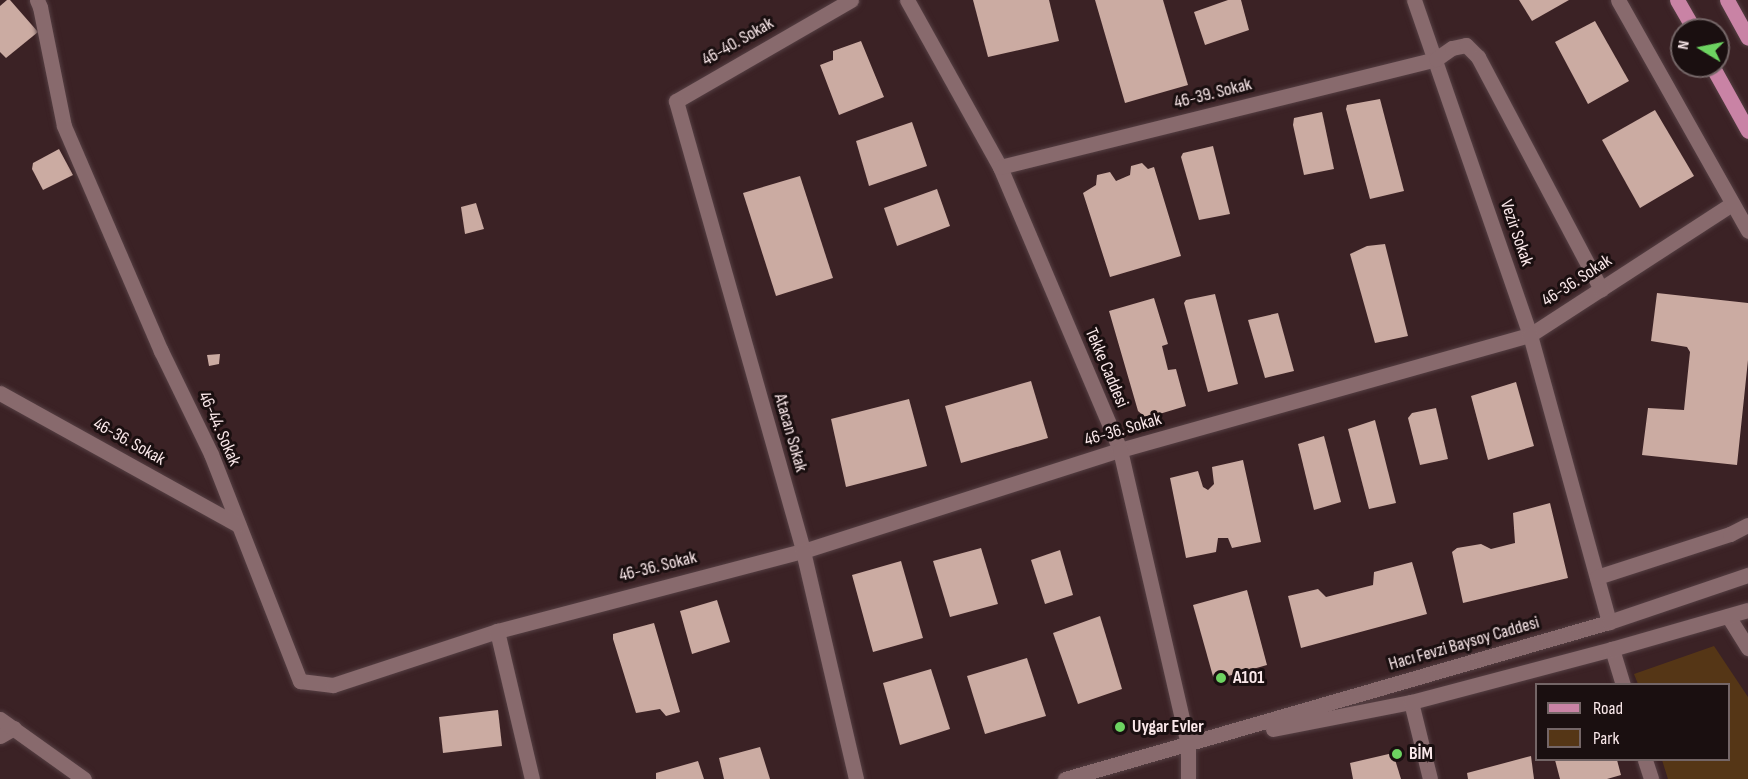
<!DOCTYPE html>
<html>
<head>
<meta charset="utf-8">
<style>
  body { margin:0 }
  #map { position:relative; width:1748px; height:779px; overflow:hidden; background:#3b2225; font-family:"Sofia Sans Condensed",sans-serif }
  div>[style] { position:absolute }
  .green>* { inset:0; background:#553616 }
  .building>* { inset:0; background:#cbaba2 }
  .roads { filter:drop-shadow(0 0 2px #553f43) drop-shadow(0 0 2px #553f43) }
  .minor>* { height:15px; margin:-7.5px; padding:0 7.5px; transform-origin:7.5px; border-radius:7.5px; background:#886a6d }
  .tertiary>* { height:15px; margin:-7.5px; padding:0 7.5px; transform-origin:7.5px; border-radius:7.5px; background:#886a6d }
  .primary>* { height:15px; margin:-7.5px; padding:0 7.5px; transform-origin:7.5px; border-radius:7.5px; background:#c983a5 }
  .dots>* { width:16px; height:16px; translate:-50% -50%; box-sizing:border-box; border:3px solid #1a0f10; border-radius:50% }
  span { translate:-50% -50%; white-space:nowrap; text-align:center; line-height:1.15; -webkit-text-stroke:6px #1a0f10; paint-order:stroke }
  .street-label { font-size:18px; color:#fae8ea }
  .poi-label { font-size:18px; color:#fae8ea; font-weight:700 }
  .left { translate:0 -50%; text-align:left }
  .legend { position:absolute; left:1535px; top:683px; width:195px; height:78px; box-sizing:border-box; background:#1a0f10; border:2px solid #746667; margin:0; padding:8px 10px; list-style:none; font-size:18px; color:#fae8ea }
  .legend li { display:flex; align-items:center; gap:12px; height:30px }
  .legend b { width:30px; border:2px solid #746667 }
  .north { position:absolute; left:1670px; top:18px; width:60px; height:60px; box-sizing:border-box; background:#1a0f10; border:2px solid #746667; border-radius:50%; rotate:280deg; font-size:16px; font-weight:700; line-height:24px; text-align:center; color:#fae8ea }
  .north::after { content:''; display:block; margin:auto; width:21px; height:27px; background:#6dd361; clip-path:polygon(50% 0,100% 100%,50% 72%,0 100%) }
</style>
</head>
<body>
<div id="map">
  <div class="green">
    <i style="clip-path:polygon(1714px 646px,1748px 697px,1748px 779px,1668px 779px,1662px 760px,1728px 760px,1728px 684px,1638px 684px,1634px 674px)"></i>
  </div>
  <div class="building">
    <i style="clip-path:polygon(7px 0,10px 0,38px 32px,6px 58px,0 52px,0 6px)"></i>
    <i style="clip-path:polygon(973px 0,1049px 0,1059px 41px,988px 57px)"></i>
    <i style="clip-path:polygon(1095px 0,1163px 0,1188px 85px,1125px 103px)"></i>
    <i style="clip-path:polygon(1228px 0,1241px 0,1249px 30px,1205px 45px,1194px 12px)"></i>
    <i style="clip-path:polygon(1519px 0,1569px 0,1532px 21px)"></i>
    <i style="clip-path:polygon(1595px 21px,1629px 81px,1588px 104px,1555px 42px)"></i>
    <i style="clip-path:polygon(861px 41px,884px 97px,839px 115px,820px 65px,833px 60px,833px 51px)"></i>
    <i style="clip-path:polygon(1380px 99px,1404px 191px,1370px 199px,1346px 109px,1347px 105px)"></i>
    <i style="clip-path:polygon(1655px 110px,1694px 176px,1640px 208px,1602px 140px)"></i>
    <i style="clip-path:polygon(1322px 112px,1334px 169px,1304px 175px,1293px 125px,1294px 118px)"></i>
    <i style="clip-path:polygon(912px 122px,927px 166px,869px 186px,856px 141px)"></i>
    <i style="clip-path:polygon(1213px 146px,1230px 214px,1199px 220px,1181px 157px,1183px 153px)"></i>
    <i style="clip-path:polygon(59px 149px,73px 175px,43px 190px,32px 169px,33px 163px)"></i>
    <i style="clip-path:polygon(1142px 163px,1148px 169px,1154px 167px,1181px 256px,1110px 277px,1083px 193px,1096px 185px,1097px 175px,1110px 172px,1116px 181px,1130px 175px,1131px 166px)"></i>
    <i style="clip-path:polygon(800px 176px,833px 278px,776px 296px,743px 193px)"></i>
    <i style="clip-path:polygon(937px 189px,950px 226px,897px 246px,884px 208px)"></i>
    <i style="clip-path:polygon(476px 203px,484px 229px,465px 234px,461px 207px)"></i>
    <i style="clip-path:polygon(1385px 244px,1408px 336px,1375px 343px,1350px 254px,1367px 246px)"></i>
    <i style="clip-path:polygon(1657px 293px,1748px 303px,1748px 360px,1737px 465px,1642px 455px,1648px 408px,1684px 410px,1690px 352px,1687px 347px,1651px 341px)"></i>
    <i style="clip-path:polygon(1215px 294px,1238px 384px,1208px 392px,1184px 303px,1186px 300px)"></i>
    <i style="clip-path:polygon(1154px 298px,1168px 344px,1162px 346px,1168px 370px,1176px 369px,1186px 406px,1146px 418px,1138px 411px,1109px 311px)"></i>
    <i style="clip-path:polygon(1278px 313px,1294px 371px,1265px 378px,1248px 320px)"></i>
    <i style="clip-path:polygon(220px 354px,219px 364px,209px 366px,207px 355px)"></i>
    <i style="clip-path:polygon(1031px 381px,1048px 438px,961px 463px,945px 406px)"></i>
    <i style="clip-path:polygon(1516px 382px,1534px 446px,1488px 460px,1471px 396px)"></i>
    <i style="clip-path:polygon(909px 399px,927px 466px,846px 487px,831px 419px)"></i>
    <i style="clip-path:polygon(1436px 408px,1448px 459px,1420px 465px,1408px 418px,1412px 413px)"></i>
    <i style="clip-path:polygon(1375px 420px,1396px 503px,1369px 509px,1348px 429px)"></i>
    <i style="clip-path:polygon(1324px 436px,1341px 502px,1314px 510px,1298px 444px)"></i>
    <i style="clip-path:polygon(1243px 460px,1261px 542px,1232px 548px,1228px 538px,1218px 538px,1216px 552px,1186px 558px,1170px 478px,1198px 471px,1203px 487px,1208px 490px,1214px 484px,1212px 467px)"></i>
    <i style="clip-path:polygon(1550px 503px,1568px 578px,1463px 603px,1452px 552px,1457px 548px,1481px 544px,1491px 549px,1515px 543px,1513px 513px)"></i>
    <i style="clip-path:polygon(981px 548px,998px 604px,950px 617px,933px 561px)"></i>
    <i style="clip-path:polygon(1060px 550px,1073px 595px,1045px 604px,1031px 560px)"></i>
    <i style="clip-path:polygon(901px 561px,923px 638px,873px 652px,852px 575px)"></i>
    <i style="clip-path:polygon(1412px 562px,1427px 614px,1301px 648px,1288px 596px,1318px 589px,1326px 597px,1373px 585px,1374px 572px)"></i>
    <i style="clip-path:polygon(1247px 590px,1267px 665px,1214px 680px,1193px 605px)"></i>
    <i style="clip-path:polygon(717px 600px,730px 642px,692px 654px,680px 611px)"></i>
    <i style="clip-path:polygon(1100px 616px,1122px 689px,1078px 704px,1053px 633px)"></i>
    <i style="clip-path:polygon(654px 623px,680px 712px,666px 716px,660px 709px,636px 713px,613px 639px,613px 634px)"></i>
    <i style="clip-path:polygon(1027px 658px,1046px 716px,985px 734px,967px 676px)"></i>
    <i style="clip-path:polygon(931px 669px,950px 729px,900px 745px,883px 683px)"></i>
    <i style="clip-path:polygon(498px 710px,502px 746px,443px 753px,439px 717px)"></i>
    <i style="clip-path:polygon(760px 747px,770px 779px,724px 779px,719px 758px)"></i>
    <i style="clip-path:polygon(1393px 753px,1401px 779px,1353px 779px,1350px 763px)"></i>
    <i style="clip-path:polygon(1531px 756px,1534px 779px,1468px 779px,1467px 773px)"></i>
    <i style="clip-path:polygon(1555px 760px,1617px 760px,1621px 775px,1607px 779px,1560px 779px)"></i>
    <i style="clip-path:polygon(698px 761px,704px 779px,656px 779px,656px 773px)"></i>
  </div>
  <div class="roads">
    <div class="minor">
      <i style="left:37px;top:0;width:8px;rotate:67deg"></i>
      <i style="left:40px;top:7px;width:121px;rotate:78.6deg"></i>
      <i style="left:64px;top:126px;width:245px;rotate:66.7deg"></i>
      <i style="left:161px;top:351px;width:114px;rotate:64.1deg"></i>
      <i style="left:211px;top:454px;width:244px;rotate:68.6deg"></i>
      <i style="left:300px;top:681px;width:33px;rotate:7deg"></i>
      <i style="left:333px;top:685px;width:173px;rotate:-18.2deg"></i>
      <i style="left:497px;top:631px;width:316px;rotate:-14.7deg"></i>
      <i style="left:803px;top:551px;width:333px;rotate:-17.7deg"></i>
      <i style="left:1120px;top:450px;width:426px;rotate:-15.7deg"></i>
      <i style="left:1530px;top:335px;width:241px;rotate:-33deg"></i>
      <i style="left:851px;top:0;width:202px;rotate:150deg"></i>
      <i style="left:676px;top:101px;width:468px;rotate:74.2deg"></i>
      <i style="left:803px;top:551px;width:234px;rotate:76.9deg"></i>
      <i style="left:907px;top:0;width:191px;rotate:60.9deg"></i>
      <i style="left:1000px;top:167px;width:307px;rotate:67deg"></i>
      <i style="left:1120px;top:450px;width:303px;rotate:77deg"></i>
      <i style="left:1188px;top:745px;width:34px;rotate:90deg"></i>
      <i style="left:1414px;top:0;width:355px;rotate:70.9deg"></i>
      <i style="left:1530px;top:335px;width:298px;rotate:74.6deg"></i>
      <i style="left:1618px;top:0;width:265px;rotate:60.6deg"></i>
      <i style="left:1000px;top:167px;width:449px;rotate:-13.9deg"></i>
      <i style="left:1436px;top:59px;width:19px;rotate:-35deg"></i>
      <i style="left:1452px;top:48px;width:14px;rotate:-12deg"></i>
      <i style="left:1466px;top:45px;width:17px;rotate:45deg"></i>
      <i style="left:1478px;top:57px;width:263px;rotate:62.1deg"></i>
      <i style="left:0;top:393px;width:272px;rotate:29deg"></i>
      <i style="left:1597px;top:577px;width:140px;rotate:-17.9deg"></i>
      <i style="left:1730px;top:534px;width:20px;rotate:-27deg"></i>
      <i style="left:1728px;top:616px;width:38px;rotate:58deg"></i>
      <i style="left:497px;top:631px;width:152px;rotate:76.7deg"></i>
      <i style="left:1612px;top:649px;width:37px;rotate:73deg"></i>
      <i style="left:1411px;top:702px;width:79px;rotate:76.1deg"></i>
      <i style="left:0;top:736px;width:16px;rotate:-30deg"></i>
      <i style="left:1645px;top:760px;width:20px;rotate:72deg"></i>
    </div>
    <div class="tertiary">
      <i style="left:0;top:719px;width:103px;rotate:35.5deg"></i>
      <i style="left:1273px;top:729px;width:141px;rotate:-11.1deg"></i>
      <i style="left:1411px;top:702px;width:208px;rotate:-14.8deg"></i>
      <i style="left:1612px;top:649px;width:141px;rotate:-16deg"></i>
      <i style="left:1065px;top:779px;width:566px;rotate:-16.1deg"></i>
      <i style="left:1609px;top:622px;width:147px;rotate:-18.7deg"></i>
    </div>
    <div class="primary">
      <i style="left:1677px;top:0;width:34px;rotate:60deg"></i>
      <i style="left:1727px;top:0;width:43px;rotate:61.1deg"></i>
      <i style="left:1712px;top:66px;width:74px;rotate:61deg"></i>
    </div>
  </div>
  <div class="dots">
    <i style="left:1221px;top:678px;background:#6dd361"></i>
    <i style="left:1120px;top:727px;background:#6dd361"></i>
    <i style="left:1397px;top:754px;background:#6dd361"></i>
  </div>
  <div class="street-label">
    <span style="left:738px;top:42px;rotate:-30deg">46-40. Sokak</span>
    <span style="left:1213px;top:94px;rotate:-14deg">46-39. Sokak</span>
    <span style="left:1516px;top:233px;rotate:71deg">Vezir Sokak</span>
    <span style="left:1577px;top:281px;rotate:-33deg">46-36. Sokak</span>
    <span style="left:1106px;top:368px;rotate:67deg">Tekke Caddesi</span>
    <span style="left:219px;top:429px;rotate:66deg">46-44. Sokak</span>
    <span style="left:1123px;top:430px;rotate:-16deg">46-36. Sokak</span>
    <span style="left:790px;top:433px;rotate:74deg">Atacan Sokak</span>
    <span style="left:129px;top:442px;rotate:29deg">46-36. Sokak</span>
    <span style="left:658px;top:567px;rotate:-14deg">46-36. Sokak</span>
    <span style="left:1464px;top:644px;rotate:-16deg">Hacı Fevzi Baysoy Caddesi</span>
  </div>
  <div class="poi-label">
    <span class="left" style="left:1233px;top:678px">A101</span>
    <span class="left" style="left:1132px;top:727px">Uygar Evler</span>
    <span class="left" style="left:1409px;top:754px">BİM</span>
  </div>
  <ul class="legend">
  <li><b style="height:8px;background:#c983a5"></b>Road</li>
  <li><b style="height:16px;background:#553616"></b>Park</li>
  </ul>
  <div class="north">N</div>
</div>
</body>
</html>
